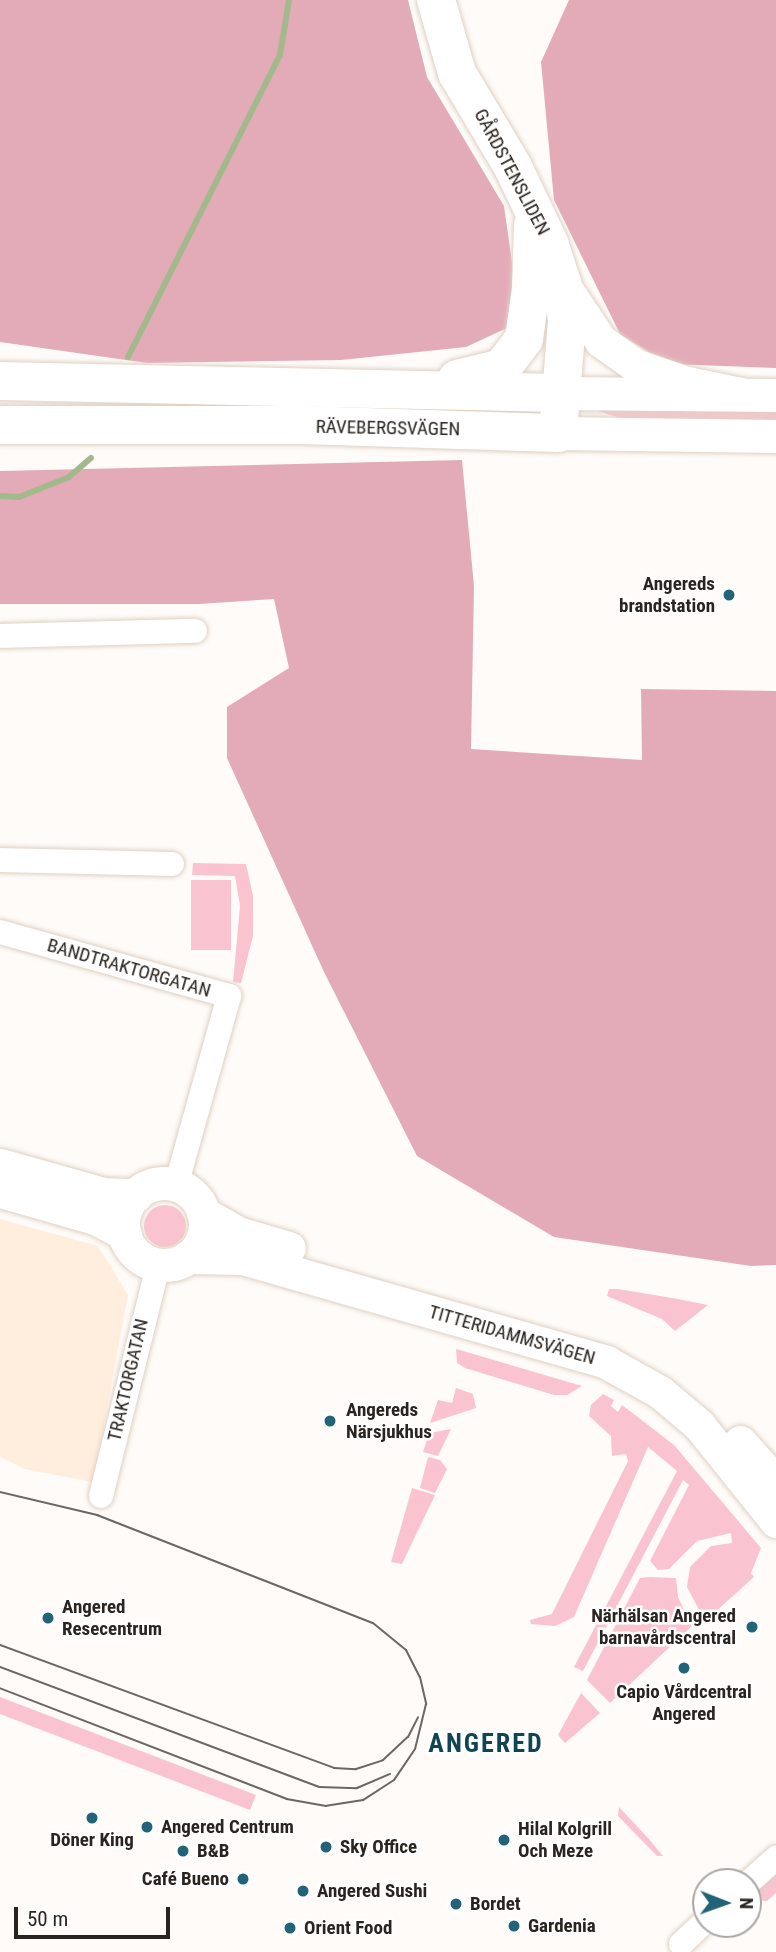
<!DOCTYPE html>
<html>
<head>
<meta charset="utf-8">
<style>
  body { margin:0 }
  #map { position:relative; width:776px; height:1952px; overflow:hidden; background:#fefbf8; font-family:"Roboto Condensed",sans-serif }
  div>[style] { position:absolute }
  .built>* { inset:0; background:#ffeede }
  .green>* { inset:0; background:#f9c4d0 }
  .round { border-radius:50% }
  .forest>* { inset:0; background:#e3abb8 }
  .stream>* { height:6px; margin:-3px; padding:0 3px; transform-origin:3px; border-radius:3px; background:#a3b98c }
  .roads { filter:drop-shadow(0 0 2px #dfd0c3) drop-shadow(0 0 2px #dfd0c3) }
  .street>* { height:24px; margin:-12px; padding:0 12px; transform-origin:12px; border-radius:12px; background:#fff }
  .secondary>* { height:33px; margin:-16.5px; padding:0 16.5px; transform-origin:16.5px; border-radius:16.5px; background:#fff }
  .secondary>.ring { margin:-16.5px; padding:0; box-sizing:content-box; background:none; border:33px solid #fff; border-radius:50% }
  .highway>* { height:38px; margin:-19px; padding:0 19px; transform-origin:19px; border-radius:19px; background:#fff }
  .tram>* { height:2px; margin:-1px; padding:0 1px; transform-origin:1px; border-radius:1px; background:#6b6762 }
  .dots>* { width:19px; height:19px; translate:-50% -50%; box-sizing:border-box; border:4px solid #fff; border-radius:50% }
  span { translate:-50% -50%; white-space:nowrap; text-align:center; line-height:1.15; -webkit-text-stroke:5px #fff; paint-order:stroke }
  .street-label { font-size:19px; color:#29241f }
  .poi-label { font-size:19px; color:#29241f; font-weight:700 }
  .right { translate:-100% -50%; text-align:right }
  .left { translate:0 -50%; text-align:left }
  .district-label { font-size:26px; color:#114556; font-weight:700; letter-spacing:2px }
  .north { position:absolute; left:692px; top:1868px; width:70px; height:70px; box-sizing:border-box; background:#fff; border:2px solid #a9a7a5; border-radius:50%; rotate:91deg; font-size:19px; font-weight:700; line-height:28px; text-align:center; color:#29241f }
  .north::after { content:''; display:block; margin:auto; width:24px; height:32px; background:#236378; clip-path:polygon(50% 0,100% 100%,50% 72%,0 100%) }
  .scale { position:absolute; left:14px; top:1907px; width:156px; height:32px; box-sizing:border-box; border:4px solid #29241f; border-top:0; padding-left:9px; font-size:21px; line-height:24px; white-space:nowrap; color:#29241f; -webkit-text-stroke:5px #fff; paint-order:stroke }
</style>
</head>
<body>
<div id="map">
  <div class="built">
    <i style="clip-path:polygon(0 1219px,98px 1246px,128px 1295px,93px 1482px,25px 1469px,0 1457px)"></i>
  </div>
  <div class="green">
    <i style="clip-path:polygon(776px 406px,776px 423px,620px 418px,592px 409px)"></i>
    <i style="clip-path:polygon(193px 863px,246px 864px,253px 896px,253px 936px,241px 983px,233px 982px,240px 906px,235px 876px,192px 875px)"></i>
    <i style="clip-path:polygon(191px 880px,231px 880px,231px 950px,191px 950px)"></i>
    <i class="round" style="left:144px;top:1205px;width:42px;height:42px"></i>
    <i style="clip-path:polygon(618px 1289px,678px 1299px,708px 1305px,675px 1331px,662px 1319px,607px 1296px,609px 1289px)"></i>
    <i style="clip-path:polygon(456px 1349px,582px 1386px,567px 1395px,554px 1395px,465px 1368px,457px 1363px)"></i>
    <i style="clip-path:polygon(456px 1388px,473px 1394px,476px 1408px,430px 1423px,438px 1400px,452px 1403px)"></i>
    <i style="clip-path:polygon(603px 1394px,614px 1400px,611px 1406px,618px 1412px,622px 1405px,674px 1445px,761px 1548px,751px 1573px,754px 1577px,705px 1621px,687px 1587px,690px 1567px,711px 1546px,732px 1543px,731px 1533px,697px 1541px,669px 1569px,658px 1570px,650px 1561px,689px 1485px,683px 1480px,583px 1671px,574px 1667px,677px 1471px,648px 1447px,574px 1617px,555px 1626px,531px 1624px,530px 1620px,552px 1614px,628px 1461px,626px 1454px,612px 1456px,611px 1436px,589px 1416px,591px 1405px)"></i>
    <i style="clip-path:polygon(451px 1429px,438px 1456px,423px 1452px,429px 1433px)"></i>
    <i style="clip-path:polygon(428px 1457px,440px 1460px,447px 1469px,435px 1493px,420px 1488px)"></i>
    <i style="clip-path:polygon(412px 1488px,435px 1495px,402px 1564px,391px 1562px)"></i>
    <i style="clip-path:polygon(650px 1577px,676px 1578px,678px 1597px,692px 1626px,610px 1703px,587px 1680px,640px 1578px)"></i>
    <i style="clip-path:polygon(581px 1693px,600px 1713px,565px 1743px,558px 1735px)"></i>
    <i style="clip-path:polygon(0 1697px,256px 1795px,250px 1810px,0 1714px)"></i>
    <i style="clip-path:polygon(619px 1807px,648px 1838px,663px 1856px,657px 1856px,618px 1816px)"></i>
    <i style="clip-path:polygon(776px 1871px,776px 1893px,767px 1901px,748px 1900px,748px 1891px)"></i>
  </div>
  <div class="forest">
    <i style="clip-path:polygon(0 0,408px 0,427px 77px,504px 206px,513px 269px,511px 326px,466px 347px,341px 360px,147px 363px,0 342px)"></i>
    <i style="clip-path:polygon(569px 0,776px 0,776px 368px,668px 364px,620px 334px,554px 200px,541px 62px)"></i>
    <i style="clip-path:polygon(462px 460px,474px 586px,471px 749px,642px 760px,641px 689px,776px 691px,776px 1265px,751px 1266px,554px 1237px,417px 1156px,324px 972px,227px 758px,227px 707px,289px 668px,274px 599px,199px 604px,0 604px,0 471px)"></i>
  </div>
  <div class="stream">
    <i style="left:128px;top:357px;width:338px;rotate:-63.3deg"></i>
    <i style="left:280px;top:55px;width:56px;rotate:-80.7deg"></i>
    <i style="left:0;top:496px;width:19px;rotate:3deg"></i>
    <i style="left:19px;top:497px;width:54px;rotate:-21.8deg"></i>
    <i style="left:69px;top:477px;width:29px;rotate:-41deg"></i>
  </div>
  <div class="roads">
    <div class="street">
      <i style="left:0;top:636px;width:195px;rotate:-1.5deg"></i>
      <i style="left:0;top:860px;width:172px;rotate:1.3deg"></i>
      <i style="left:0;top:932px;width:238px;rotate:15.6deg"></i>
      <i style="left:229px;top:996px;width:197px;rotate:105.6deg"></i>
      <i style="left:101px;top:1496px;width:238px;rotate:-76.1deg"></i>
      <i style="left:748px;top:1883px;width:38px;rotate:-42deg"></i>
      <i style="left:681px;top:1944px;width:34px;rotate:-43deg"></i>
    </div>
    <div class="secondary">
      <i style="left:562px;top:283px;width:70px;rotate:56.1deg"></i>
      <i style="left:601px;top:341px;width:42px;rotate:35.2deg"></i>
      <i style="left:635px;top:365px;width:55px;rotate:19.1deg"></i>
      <i style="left:687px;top:383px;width:55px;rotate:11.5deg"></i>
      <i style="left:560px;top:393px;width:216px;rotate:0.5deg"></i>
      <i style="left:558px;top:433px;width:218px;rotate:0.8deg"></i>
      <i style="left:0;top:1165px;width:107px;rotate:15.7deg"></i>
      <i style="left:103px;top:1194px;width:33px;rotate:2deg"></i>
      <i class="ring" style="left:123px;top:1183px;width:49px;height:49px"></i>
      <i style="left:0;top:1191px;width:99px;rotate:15.9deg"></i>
      <i style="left:95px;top:1218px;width:34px;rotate:28deg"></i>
      <i style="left:203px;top:1213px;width:40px;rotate:29.7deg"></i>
      <i style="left:238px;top:1233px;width:53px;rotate:16.4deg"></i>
      <i style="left:188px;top:1257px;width:54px;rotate:1.1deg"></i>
      <i style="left:242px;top:1258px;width:379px;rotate:15.9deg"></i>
      <i style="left:606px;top:1362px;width:62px;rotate:29.1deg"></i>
      <i style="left:660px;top:1392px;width:51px;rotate:40.2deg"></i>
      <i style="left:699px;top:1425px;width:123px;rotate:51.3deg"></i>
      <i style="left:740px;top:1442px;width:54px;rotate:48deg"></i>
    </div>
    <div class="highway">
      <i style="left:457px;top:379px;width:46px;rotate:-13.7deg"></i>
      <i style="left:502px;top:368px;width:36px;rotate:-53deg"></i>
      <i style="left:524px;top:339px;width:50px;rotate:-82deg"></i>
      <i style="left:531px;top:289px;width:64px;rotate:-88.2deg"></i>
      <i style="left:0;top:381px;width:560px;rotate:1.23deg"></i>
      <i style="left:0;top:425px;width:301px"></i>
      <i style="left:301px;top:425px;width:257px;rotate:1.8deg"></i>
      <i style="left:558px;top:433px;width:112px;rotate:-85.4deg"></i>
      <i style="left:567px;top:321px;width:38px;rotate:-97deg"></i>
      <i style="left:562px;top:283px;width:40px;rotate:-108deg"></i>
      <i style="left:550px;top:245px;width:86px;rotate:-115.4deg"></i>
      <i style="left:513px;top:167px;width:109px;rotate:-120.8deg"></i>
      <i style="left:457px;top:73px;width:76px;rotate:-106deg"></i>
    </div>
  </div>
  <div class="tram">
    <i style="left:0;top:1492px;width:100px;rotate:13.3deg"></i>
    <i style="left:97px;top:1515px;width:296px;rotate:21.4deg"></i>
    <i style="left:373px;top:1623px;width:43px;rotate:39.3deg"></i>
    <i style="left:406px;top:1650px;width:30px;rotate:63deg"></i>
    <i style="left:420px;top:1677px;width:28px;rotate:77deg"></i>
    <i style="left:426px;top:1704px;width:46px;rotate:103.7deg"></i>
    <i style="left:415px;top:1749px;width:37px;rotate:124deg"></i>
    <i style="left:394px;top:1780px;width:37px;rotate:147deg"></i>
    <i style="left:363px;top:1800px;width:37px;rotate:171deg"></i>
    <i style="left:326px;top:1806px;width:40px;rotate:-170deg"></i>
    <i style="left:287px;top:1799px;width:308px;rotate:-158.9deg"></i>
    <i style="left:0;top:1645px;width:356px;rotate:20.2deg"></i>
    <i style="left:334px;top:1768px;width:22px;rotate:3deg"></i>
    <i style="left:356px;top:1769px;width:28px;rotate:-18deg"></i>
    <i style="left:383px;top:1760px;width:34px;rotate:-43deg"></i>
    <i style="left:408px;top:1737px;width:22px;rotate:-63deg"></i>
    <i style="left:0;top:1667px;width:341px;rotate:20.6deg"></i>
    <i style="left:319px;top:1787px;width:38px;rotate:2deg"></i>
    <i style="left:357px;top:1788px;width:36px;rotate:-23deg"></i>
  </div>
  <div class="dots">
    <i style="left:729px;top:595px;background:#236378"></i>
    <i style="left:330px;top:1421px;background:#236378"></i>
    <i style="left:48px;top:1618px;background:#236378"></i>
    <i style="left:752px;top:1627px;background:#236378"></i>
    <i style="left:684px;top:1668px;background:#236378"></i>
    <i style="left:92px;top:1818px;background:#236378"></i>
    <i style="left:147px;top:1827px;background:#236378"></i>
    <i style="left:504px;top:1840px;background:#236378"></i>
    <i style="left:326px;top:1847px;background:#236378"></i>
    <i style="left:183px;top:1851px;background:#236378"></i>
    <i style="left:243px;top:1879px;background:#236378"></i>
    <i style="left:303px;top:1891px;background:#236378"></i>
    <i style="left:456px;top:1904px;background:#236378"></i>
    <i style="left:514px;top:1926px;background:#236378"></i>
    <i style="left:290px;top:1928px;background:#236378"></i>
  </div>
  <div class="street-label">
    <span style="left:512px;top:172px;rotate:62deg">GÅRDSTENSLIDEN</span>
    <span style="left:388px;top:428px;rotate:1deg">RÄVEBERGSVÄGEN</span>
    <span style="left:129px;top:968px;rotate:16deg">BANDTRAKTORGATAN</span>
    <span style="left:512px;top:1335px;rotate:16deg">TITTERIDAMMSVÄGEN</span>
    <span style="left:128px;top:1380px;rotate:-77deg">TRAKTORGATAN</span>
  </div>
  <div class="poi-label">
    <span class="right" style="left:715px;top:595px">Angereds<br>brandstation</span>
    <span class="left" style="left:346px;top:1421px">Angereds<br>Närsjukhus</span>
    <span class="left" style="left:62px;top:1618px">Angered<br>Resecentrum</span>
    <span class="right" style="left:736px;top:1627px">Närhälsan Angered<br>barnavårdscentral</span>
    <span style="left:684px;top:1703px">Capio Vårdcentral<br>Angered</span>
    <span class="left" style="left:161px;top:1827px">Angered Centrum</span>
    <span class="left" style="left:518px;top:1840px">Hilal Kolgrill<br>Och Meze</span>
    <span style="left:92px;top:1840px">Döner King</span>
    <span class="left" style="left:340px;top:1847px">Sky Office</span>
    <span class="left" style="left:197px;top:1851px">B&amp;B</span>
    <span class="right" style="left:229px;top:1879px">Café Bueno</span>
    <span class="left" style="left:317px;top:1891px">Angered Sushi</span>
    <span class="left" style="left:470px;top:1904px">Bordet</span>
    <span class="left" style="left:528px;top:1926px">Gardenia</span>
    <span class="left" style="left:304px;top:1928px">Orient Food</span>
  </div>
  <div class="district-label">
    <span style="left:486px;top:1744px">ANGERED</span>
  </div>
  <div class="north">N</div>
  <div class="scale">50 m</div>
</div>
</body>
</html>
